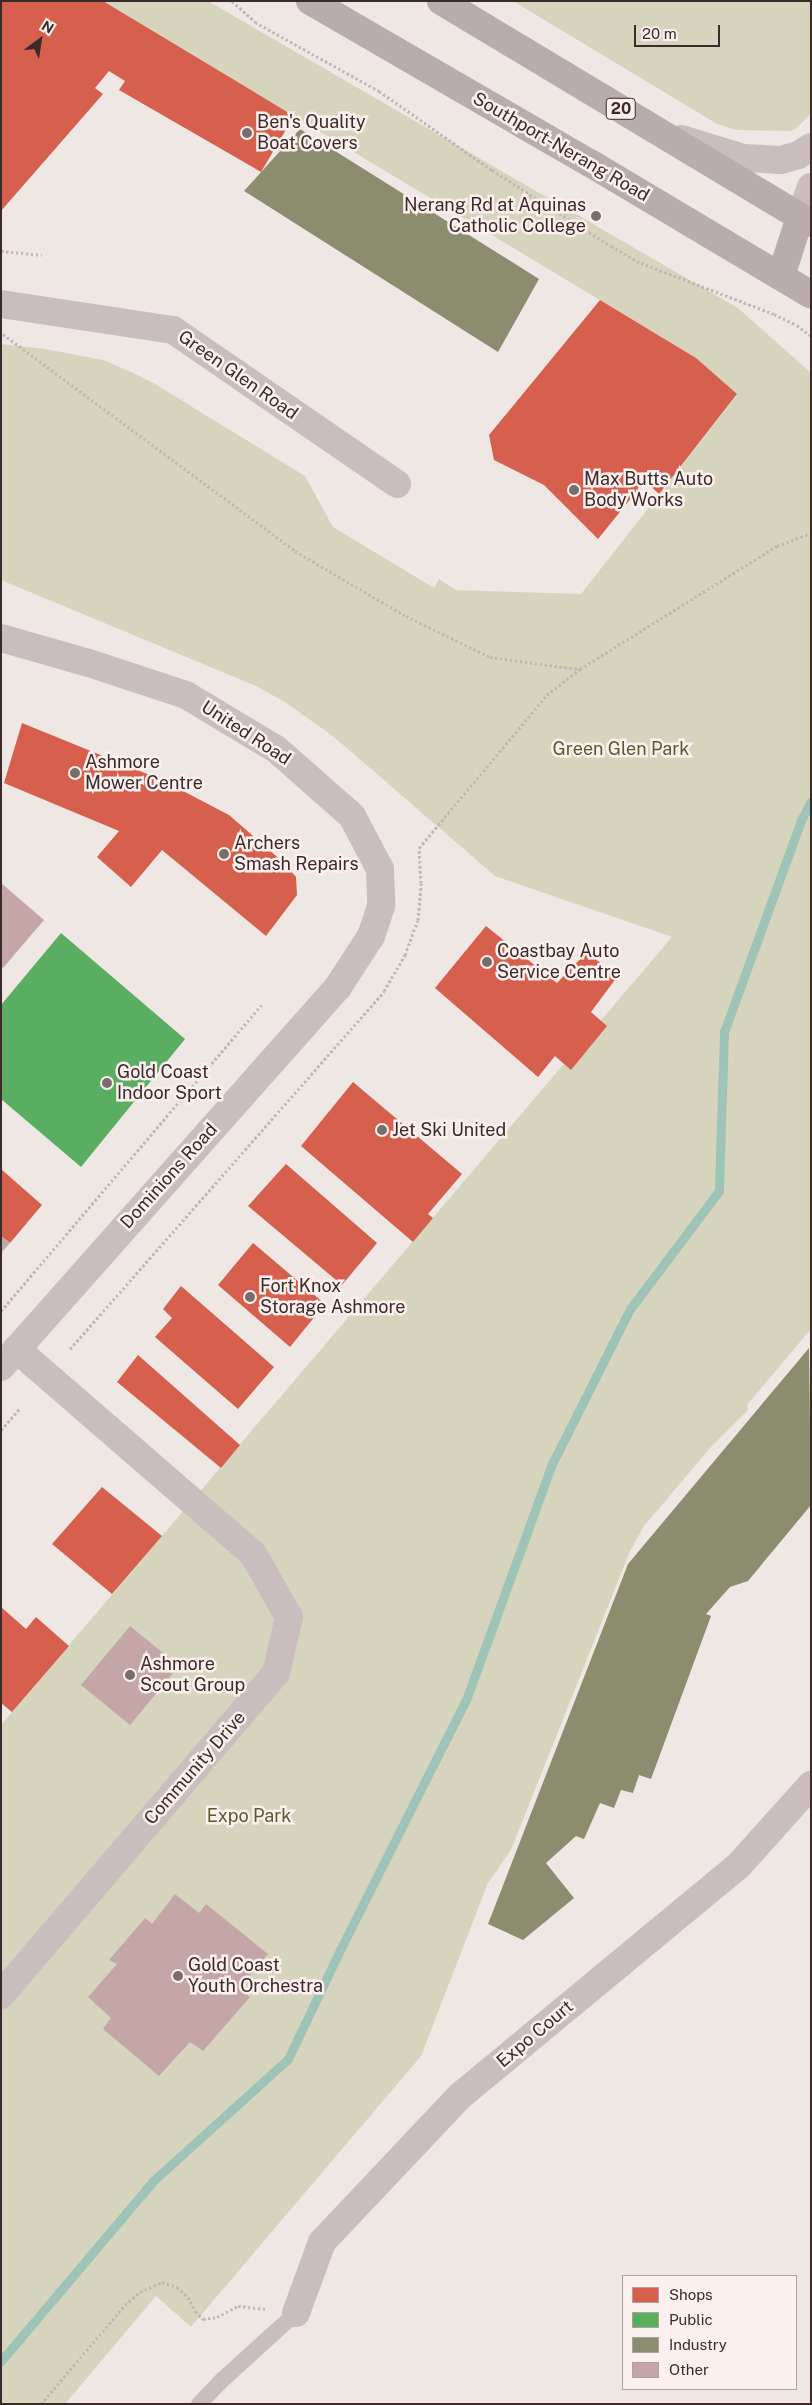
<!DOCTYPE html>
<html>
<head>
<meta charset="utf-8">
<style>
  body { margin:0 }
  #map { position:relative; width:812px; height:2405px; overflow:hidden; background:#efe7e4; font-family:"Public Sans",sans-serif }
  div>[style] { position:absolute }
  .green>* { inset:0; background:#d7d4be }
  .shops>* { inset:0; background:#d6604d }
  .public>* { inset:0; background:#5aae61 }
  .industry>* { inset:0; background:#8c8c6e }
  .stream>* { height:9px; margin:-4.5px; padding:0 4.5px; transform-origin:4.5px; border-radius:4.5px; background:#9ec3b7 }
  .building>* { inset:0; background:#c4a6a7 }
  .path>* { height:3px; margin-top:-1.5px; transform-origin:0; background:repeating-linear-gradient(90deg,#c2b7b5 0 2.5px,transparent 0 5px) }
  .lane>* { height:16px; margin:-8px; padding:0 8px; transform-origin:8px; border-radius:8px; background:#c9bebd }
  .street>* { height:28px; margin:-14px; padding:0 14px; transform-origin:14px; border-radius:14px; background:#c9bebd }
  .primary>* { height:28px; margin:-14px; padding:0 14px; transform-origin:14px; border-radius:14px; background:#b8adac }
  .dots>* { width:14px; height:14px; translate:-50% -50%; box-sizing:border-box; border:2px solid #fbf0ed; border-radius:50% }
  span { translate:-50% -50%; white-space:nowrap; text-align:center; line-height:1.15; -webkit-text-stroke:5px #fbf0ed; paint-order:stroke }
  .shield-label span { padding:1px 4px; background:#fbf0ed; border:1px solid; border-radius:4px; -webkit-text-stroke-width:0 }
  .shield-label { font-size:16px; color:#3b2a2a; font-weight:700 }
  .poi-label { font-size:18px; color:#3b2a2a }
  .left { translate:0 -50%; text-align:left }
  .right { translate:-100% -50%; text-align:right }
  .street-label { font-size:18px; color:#3b2a2a }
  .park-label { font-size:18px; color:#595b2c }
  .frame { position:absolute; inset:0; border:2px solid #3b2a2a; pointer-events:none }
  .legend { position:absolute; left:622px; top:2275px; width:175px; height:115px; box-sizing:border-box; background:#fbf0ed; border:1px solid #aea19f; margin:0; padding:6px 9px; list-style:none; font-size:15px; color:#3b2a2a }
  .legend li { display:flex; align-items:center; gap:10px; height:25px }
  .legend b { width:25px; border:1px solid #aea19f }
  .north { position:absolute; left:15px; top:15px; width:50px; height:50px; -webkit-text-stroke:4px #fbf0ed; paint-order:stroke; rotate:31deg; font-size:14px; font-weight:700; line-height:20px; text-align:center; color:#3b2a2a }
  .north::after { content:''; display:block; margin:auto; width:18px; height:22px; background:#3b2a2a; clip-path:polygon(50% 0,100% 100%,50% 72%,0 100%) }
  .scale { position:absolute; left:634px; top:25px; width:86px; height:22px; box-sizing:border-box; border:2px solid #3b2a2a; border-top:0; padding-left:6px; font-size:15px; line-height:18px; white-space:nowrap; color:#3b2a2a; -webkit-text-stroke:4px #fbf0ed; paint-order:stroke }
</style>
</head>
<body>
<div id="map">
  <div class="green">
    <i style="clip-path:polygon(103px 1px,208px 1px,738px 308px,811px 373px,811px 1329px,747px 1405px,748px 1410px,711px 1447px,644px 1526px,630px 1551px,511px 1850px,488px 1883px,421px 2056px,191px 2327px,156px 2296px,65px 2404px,1px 2404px,1px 1725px,672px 937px,495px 876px,334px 737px,285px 702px,256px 686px,1px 580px,1px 344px,45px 349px,103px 360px,129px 371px,155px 384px,305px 476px,333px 527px,434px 588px,439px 579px,456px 590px,581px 594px,737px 395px,696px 358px)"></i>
    <i style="clip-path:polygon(513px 1px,811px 1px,811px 113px,797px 128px,790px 131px,736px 130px,717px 124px)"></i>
  </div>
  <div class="shops">
    <i style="clip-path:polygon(1px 1px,103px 1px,294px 116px,261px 172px,119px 90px,125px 81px,109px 71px,95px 88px,103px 94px,1px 211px)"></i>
    <i style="clip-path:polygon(600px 300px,696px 358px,737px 394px,659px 494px,645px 481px,598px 539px,544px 485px,494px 460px,489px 435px)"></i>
    <i style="clip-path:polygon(22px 723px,162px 780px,229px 815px,283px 862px,296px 877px,297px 895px,266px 936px,162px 850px,131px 887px,97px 857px,119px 831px,4px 783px)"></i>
    <i style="clip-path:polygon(486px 926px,557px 983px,587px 952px,617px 977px,591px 1012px,607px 1026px,571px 1070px,555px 1056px,538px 1077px,435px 988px)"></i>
    <i style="clip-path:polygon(353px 1082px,462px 1174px,428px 1214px,433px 1218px,413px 1242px,301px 1146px)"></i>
    <i style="clip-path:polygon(286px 1164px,377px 1243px,342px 1285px,248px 1206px)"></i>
    <i style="clip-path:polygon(1px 1169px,42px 1205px,10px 1243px,1px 1236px)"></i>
    <i style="clip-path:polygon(253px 1243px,325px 1304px,290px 1347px,218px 1285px)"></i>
    <i style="clip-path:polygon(181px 1286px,274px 1367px,238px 1409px,155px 1337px,172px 1318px,163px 1309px)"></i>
    <i style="clip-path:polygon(138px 1355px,240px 1445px,221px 1468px,117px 1382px)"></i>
    <i style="clip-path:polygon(102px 1487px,162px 1536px,112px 1594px,52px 1544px)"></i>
    <i style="clip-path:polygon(1px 1607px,26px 1629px,36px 1617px,69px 1646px,12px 1712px,1px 1703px)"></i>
  </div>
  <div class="public">
    <i style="clip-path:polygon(61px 933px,185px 1039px,81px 1167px,1px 1099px,1px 1005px)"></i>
  </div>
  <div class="industry">
    <i style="clip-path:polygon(300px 129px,539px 279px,498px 352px,244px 191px)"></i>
    <i style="clip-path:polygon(809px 1348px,811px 1505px,748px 1581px,730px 1587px,706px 1614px,711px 1616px,651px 1779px,639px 1775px,633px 1793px,621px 1790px,614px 1808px,600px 1803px,584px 1839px,576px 1836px,546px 1863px,574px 1898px,523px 1940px,488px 1924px,628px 1564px)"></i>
  </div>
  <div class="stream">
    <i style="left:1px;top:2361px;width:236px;rotate:-49.8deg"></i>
    <i style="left:153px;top:2181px;width:182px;rotate:-42.1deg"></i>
    <i style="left:288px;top:2059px;width:123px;rotate:-64.5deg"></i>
    <i style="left:341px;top:1948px;width:278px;rotate:-63.3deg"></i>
    <i style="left:466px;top:1700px;width:251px;rotate:-70deg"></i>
    <i style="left:552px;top:1464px;width:174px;rotate:-63.3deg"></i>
    <i style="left:630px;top:1309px;width:148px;rotate:-53deg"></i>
    <i style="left:719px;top:1191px;width:159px;rotate:-88.2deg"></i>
    <i style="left:724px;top:1032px;width:226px;rotate:-70deg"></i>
    <i style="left:801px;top:820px;width:21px;rotate:-62deg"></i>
  </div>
  <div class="building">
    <i style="clip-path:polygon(1px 883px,44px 920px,3px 968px,1px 966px)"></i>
    <i style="clip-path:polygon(1px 1236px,10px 1243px,1px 1253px)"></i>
    <i style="clip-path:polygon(130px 1626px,179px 1666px,130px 1725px,81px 1685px)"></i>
    <i style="clip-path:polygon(175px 1894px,199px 1913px,206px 1904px,268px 1954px,240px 1987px,250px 1997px,203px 2051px,190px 2042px,159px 2076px,103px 2029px,111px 2018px,88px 1997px,117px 1964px,109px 1960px,145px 1918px,152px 1924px)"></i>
  </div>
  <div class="path">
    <i style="left:232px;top:1px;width:31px;rotate:42deg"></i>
    <i style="left:255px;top:22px;width:142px;rotate:29.1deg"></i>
    <i style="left:379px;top:91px;width:138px;rotate:35deg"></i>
    <i style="left:492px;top:170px;width:141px;rotate:32.6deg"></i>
    <i style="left:611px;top:246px;width:34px;rotate:30deg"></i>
    <i style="left:641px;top:263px;width:142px;rotate:21deg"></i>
    <i style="left:774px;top:314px;width:25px;rotate:26deg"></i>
    <i style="left:797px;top:325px;width:18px;rotate:38deg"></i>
    <i style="left:1px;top:251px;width:41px;rotate:5.6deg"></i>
    <i style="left:3px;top:334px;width:364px;rotate:36.6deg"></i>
    <i style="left:295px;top:551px;width:129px;rotate:30.4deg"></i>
    <i style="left:406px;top:616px;width:93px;rotate:26deg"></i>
    <i style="left:490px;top:657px;width:90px;rotate:7.7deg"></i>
    <i style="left:1px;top:1311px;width:402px;rotate:-49.6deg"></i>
    <i style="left:70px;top:1349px;width:476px;rotate:-48.7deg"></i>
    <i style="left:384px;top:991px;width:42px;rotate:-59.7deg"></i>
    <i style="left:405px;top:955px;width:37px;rotate:-70deg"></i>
    <i style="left:418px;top:920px;width:37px;rotate:-85deg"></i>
    <i style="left:421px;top:883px;width:35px;rotate:-93deg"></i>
    <i style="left:419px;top:848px;width:199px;rotate:-50.1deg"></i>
    <i style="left:547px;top:695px;width:42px;rotate:-38.2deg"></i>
    <i style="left:580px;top:669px;width:232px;rotate:-32deg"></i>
    <i style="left:777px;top:546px;width:36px;rotate:-21deg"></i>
    <i style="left:1px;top:1430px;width:29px;rotate:-49deg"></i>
    <i style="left:41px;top:2404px;width:130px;rotate:-49.7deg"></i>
    <i style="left:125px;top:2305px;width:20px;rotate:-41deg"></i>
    <i style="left:140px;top:2292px;width:24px;rotate:-24deg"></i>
    <i style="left:162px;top:2282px;width:16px;rotate:18deg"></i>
    <i style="left:177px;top:2287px;width:15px;rotate:42deg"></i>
    <i style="left:188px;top:2297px;width:16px;rotate:63deg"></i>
    <i style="left:195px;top:2311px;width:11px;rotate:45deg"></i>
    <i style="left:203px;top:2319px;width:14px;rotate:-8deg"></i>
    <i style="left:217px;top:2317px;width:24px;rotate:-28deg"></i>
    <i style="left:238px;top:2306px;width:28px;rotate:6deg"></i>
  </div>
  <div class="lane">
    <i style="left:199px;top:2404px;width:30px;rotate:-46deg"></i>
    <i style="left:220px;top:2382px;width:103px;rotate:-42.2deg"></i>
  </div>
  <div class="street">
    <i style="left:681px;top:139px;width:66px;rotate:16.8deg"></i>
    <i style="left:744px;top:158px;width:37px;rotate:3deg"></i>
    <i style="left:781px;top:160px;width:18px;rotate:-16deg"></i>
    <i style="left:798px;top:155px;width:15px;rotate:-32deg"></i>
    <i style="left:800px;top:217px;width:32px;rotate:-70deg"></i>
    <i style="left:1px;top:304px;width:174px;rotate:8.6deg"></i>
    <i style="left:173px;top:330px;width:272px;rotate:34.5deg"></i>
    <i style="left:1px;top:638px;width:91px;rotate:15.9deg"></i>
    <i style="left:89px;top:663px;width:102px;rotate:18.3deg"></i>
    <i style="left:186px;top:695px;width:105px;rotate:31deg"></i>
    <i style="left:276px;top:749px;width:101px;rotate:41.4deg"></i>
    <i style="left:352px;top:816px;width:60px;rotate:62.2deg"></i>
    <i style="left:380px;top:869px;width:37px;rotate:88deg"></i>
    <i style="left:381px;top:906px;width:32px;rotate:108deg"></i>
    <i style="left:371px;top:936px;width:61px;rotate:122.9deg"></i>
    <i style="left:338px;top:987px;width:508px;rotate:131.57deg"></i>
    <i style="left:1px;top:1995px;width:423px;rotate:-49.5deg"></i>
    <i style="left:276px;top:1673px;width:57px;rotate:-76.9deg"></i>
    <i style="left:289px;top:1617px;width:73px;rotate:-119.7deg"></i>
    <i style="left:253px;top:1554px;width:313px;rotate:-139.1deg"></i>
    <i style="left:296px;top:2313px;width:76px;rotate:-69.9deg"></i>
    <i style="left:322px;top:2242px;width:201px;rotate:-46.6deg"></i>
    <i style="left:460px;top:2096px;width:362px;rotate:-39.6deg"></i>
    <i style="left:739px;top:1865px;width:108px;rotate:-48deg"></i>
  </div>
  <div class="primary">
    <i style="left:310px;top:1px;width:323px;rotate:30.1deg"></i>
    <i style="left:590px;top:163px;width:257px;rotate:30.8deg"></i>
    <i style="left:441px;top:1px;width:431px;rotate:31deg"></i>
    <i style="left:781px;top:276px;width:62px;rotate:-72.1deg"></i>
  </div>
  <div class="dots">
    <i style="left:247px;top:133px;background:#7a6c6b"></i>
    <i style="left:596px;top:216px;background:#7a6c6b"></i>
    <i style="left:574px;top:490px;background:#7a6c6b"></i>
    <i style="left:75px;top:773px;background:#7a6c6b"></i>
    <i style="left:224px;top:854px;background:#7a6c6b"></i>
    <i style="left:487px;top:962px;background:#7a6c6b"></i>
    <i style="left:107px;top:1083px;background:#7a6c6b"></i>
    <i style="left:382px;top:1130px;background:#7a6c6b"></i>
    <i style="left:250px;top:1297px;background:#7a6c6b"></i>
    <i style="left:130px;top:1675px;background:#7a6c6b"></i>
    <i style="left:178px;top:1976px;background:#7a6c6b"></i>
  </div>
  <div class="shield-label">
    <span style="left:621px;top:109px">20</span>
  </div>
  <div class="poi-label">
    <span class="left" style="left:257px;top:133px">Ben's Quality<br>Boat Covers</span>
    <span class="right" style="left:586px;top:216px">Nerang Rd at Aquinas<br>Catholic College</span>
    <span class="left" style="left:584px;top:490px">Max Butts Auto<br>Body Works</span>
    <span class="left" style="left:85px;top:773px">Ashmore<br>Mower Centre</span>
    <span class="left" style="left:234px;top:854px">Archers<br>Smash Repairs</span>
    <span class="left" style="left:497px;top:962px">Coastbay Auto<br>Service Centre</span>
    <span class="left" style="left:117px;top:1083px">Gold Coast<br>Indoor Sport</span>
    <span class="left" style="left:392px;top:1130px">Jet Ski United</span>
    <span class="left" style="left:260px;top:1297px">Fort Knox<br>Storage Ashmore</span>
    <span class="left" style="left:140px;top:1675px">Ashmore<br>Scout Group</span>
    <span class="left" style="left:188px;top:1976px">Gold Coast<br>Youth Orchestra</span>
  </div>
  <div class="street-label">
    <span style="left:561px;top:147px;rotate:30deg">Southport-Nerang Road</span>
    <span style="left:238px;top:375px;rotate:35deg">Green Glen Road</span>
    <span style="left:246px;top:733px;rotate:33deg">United Road</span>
    <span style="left:169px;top:1176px;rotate:-48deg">Dominions Road</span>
    <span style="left:195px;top:1768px;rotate:-49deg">Community Drive</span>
    <span style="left:535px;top:2034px;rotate:-40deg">Expo Court</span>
  </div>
  <div class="park-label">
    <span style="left:621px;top:749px">Green Glen Park</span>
    <span style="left:249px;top:1816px">Expo Park</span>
  </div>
  <div class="frame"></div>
  <ul class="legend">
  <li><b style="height:14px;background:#d6604d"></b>Shops</li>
  <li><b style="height:14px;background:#5aae61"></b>Public</li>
  <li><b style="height:14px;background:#8c8c6e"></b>Industry</li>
  <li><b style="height:14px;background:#c4a6a7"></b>Other</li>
  </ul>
  <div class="north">N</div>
  <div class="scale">20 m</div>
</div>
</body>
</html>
